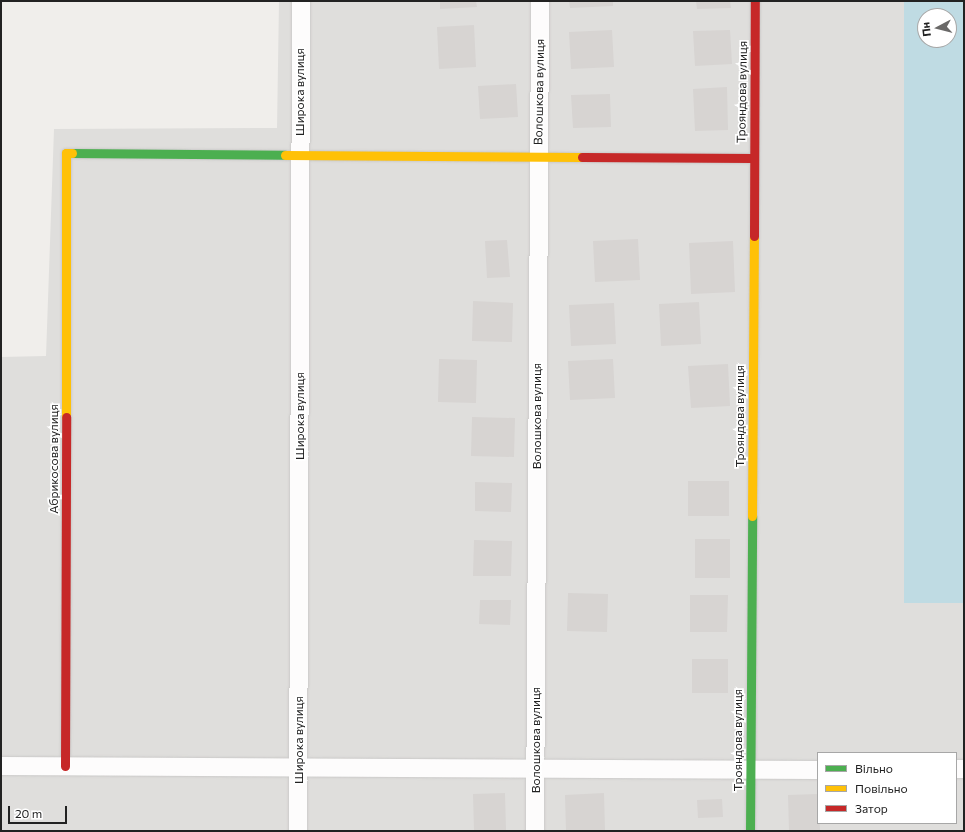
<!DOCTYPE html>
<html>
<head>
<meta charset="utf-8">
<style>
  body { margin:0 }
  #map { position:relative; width:965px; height:832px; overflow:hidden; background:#f0eeeb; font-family:Commissioner,sans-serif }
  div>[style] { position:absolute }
  .residential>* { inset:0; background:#dfdedc }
  .water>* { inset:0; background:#bfdbe3 }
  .building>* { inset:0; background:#d7d4d2 }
  .roads { filter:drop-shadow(0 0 1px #c9c8c7) drop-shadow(0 0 1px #c9c8c7) }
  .street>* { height:18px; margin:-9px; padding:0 9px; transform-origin:9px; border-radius:9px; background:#fdfcfc }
  .fast>* { height:9px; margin:-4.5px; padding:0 4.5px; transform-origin:4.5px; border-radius:4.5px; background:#4caf50 }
  .slow>* { height:9px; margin:-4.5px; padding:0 4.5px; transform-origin:4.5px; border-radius:4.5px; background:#ffc107 }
  .jam>* { height:9px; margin:-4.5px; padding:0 4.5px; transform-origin:4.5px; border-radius:4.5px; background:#c62828 }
  span { translate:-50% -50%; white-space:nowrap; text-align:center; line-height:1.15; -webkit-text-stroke:3.5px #fff; paint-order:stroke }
  .street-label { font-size:12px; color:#222 }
  .frame { position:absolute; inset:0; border:2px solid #222; pointer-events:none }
  .legend { position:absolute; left:817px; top:752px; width:140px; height:72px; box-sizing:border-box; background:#fff; border:1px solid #a7a7a7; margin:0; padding:5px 7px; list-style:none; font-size:12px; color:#222 }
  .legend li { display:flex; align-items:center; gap:8px; height:20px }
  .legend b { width:20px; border:1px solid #a7a7a7 }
  .north { position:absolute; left:917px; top:8px; width:40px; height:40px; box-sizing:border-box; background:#fff; border:1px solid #a7a7a7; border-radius:50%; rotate:263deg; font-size:11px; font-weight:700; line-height:16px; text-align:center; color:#222 }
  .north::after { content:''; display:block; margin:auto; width:14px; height:18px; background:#6a6968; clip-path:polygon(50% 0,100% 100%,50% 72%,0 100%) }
  .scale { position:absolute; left:8px; top:806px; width:59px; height:18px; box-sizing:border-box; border:2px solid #222; border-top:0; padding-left:5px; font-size:12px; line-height:14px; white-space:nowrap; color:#222; -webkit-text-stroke:3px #fff; paint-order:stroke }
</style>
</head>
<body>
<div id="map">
  <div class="residential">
    <i style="clip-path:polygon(evenodd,279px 1px,964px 1px,964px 831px,1px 831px,1px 357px,46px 356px,54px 129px,277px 128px,279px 1px,925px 16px,949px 16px,949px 40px,925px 40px,925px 16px,279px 1px,818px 753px,956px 753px,956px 823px,818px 823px,818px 753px)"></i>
  </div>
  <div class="water">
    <i style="clip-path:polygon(evenodd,904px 1px,964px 1px,964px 603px,904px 603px,904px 1px,925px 16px,949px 16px,949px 40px,925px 40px,925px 16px)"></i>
  </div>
  <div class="building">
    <i style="clip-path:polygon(440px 1px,476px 1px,477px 7px,440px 9px)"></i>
    <i style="clip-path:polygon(569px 1px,613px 1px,613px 6px,570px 8px)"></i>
    <i style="clip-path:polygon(696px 1px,730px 1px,731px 8px,697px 9px)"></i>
    <i style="clip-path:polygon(474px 25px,476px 67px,439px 69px,437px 27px)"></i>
    <i style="clip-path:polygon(612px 30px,614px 67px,571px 69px,569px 32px)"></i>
    <i style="clip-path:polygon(730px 30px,732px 64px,695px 66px,693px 31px)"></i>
    <i style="clip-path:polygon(516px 84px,518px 117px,480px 119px,478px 86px)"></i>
    <i style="clip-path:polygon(727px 87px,728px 130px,695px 131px,693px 89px)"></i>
    <i style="clip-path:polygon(610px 94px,611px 127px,573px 128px,571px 95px)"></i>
    <i style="clip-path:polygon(638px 239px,640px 280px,595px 282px,593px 241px)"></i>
    <i style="clip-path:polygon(507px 240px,510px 277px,487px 278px,485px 241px)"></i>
    <i style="clip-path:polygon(733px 241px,735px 292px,691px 294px,689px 243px)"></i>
    <i style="clip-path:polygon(473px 301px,513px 303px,512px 342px,472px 341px)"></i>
    <i style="clip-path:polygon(699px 302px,701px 344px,661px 346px,659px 304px)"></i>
    <i style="clip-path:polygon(614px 303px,616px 344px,571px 346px,569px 305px)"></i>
    <i style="clip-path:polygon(439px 359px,477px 360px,476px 403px,438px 402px)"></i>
    <i style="clip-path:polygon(613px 359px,615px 398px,570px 400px,568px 361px)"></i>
    <i style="clip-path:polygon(728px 364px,730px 406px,691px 408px,688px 366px)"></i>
    <i style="clip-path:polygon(472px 417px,515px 418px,514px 457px,471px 456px)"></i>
    <i style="clip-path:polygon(688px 481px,729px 481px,729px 516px,688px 516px)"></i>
    <i style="clip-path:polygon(475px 482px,512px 483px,511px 512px,475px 511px)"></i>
    <i style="clip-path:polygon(695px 539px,730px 539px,730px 578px,695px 578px)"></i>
    <i style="clip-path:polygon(474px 540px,512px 541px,511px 576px,473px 576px)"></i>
    <i style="clip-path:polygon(568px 593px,608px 594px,607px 632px,567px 631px)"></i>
    <i style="clip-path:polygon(690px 595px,728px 595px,727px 632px,690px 632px)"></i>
    <i style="clip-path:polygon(480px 600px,511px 600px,510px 625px,479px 624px)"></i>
    <i style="clip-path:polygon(692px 659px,728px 659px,728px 693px,692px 693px)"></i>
    <i style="clip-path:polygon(505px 793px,506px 830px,474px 831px,473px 794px)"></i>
    <i style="clip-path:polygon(604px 793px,605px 831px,566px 831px,565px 795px)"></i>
    <i style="clip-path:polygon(818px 794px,820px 830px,789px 831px,788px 795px)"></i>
    <i style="clip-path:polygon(722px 799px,723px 817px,698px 818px,697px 800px)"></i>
  </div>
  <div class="roads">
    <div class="street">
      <i style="left:1px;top:766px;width:817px;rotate:0.28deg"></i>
      <i style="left:956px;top:769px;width:8px"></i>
      <i style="left:298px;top:831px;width:830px;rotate:-89.79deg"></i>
      <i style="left:535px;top:831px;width:830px;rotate:-89.65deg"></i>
    </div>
    <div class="fast">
      <i style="left:72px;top:153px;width:213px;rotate:0.5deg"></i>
      <i style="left:750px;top:831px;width:315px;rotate:-89.6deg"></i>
    </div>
    <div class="slow">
      <i style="left:285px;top:155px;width:297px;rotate:0.4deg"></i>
      <i style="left:66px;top:417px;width:264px;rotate:-90deg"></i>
      <i style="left:66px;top:153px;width:6px"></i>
      <i style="left:752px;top:516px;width:280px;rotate:-89.6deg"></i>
    </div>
    <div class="jam">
      <i style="left:582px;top:157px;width:171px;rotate:0.3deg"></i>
      <i style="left:754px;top:236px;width:235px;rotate:-89.8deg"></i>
      <i style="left:65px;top:766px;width:349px;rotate:-89.8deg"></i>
    </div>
  </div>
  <div class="street-label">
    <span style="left:300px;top:92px;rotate:-90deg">Широка вулиця</span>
    <span style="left:539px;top:92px;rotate:-89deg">Волошкова вулиця</span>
    <span style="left:742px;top:92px;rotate:-89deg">Трояндова вулиця</span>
    <span style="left:300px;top:416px;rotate:-90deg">Широка вулиця</span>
    <span style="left:537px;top:416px;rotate:-90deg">Волошкова вулиця</span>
    <span style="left:740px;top:416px;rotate:-90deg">Трояндова вулиця</span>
    <span style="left:54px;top:459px;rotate:-90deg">Абрикосова вулиця</span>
    <span style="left:299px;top:740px;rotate:-90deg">Широка вулиця</span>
    <span style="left:536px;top:740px;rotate:-90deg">Волошкова вулиця</span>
    <span style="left:738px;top:740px;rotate:-90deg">Трояндова вулиця</span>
  </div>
  <div class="frame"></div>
  <ul class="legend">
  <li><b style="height:5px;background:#4caf50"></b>Вільно</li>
  <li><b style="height:5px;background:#ffc107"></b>Повільно</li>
  <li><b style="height:5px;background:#c62828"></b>Затор</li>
  </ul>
  <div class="north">Пн</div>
  <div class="scale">20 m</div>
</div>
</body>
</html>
